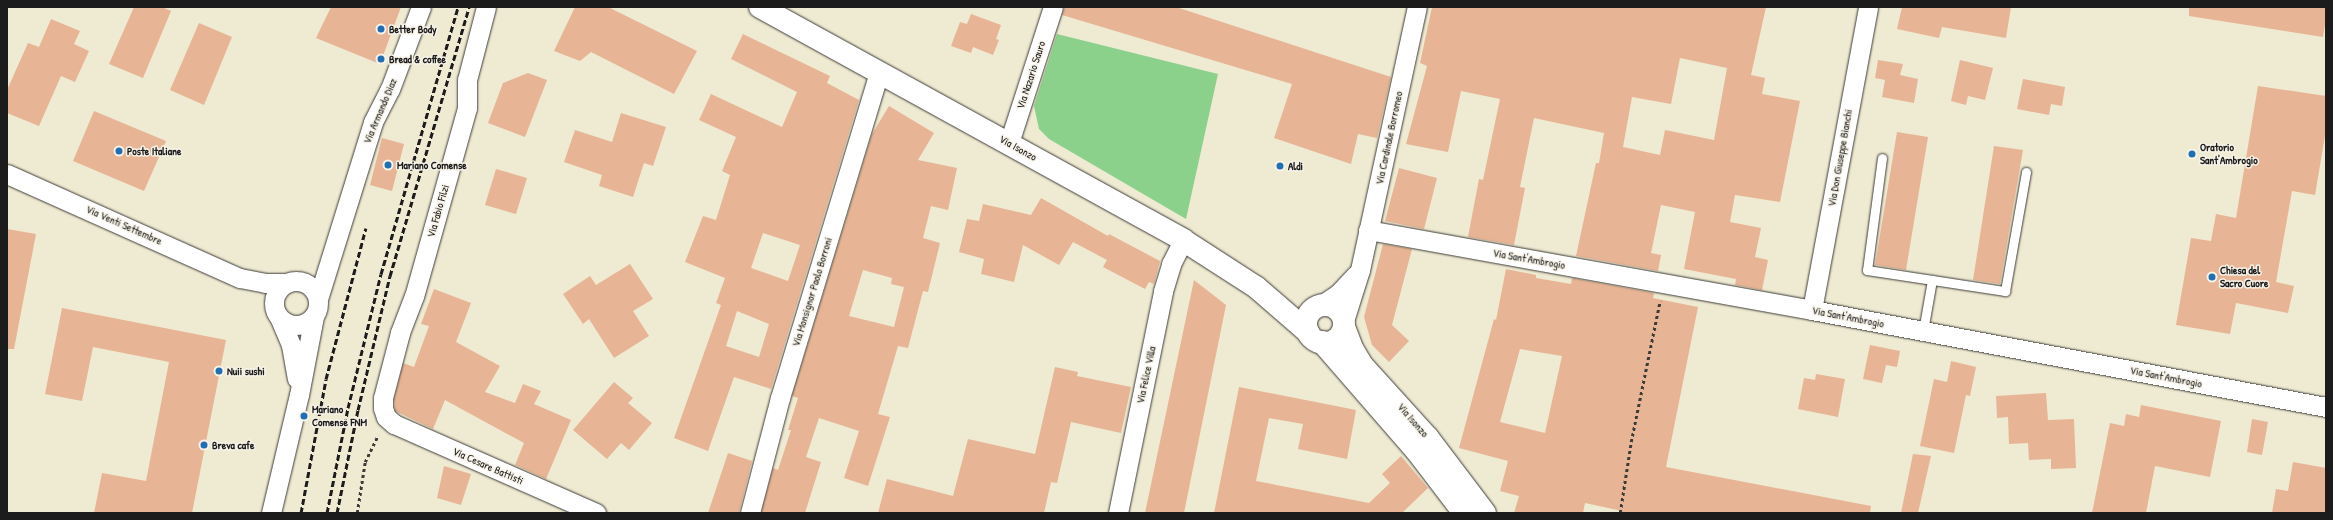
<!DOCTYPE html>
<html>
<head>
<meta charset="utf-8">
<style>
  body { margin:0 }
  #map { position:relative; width:2333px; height:520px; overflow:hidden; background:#efead2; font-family:"Patrick Hand",sans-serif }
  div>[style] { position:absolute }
  .green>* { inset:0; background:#8bd18b }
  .building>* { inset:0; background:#e7b595 }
  .path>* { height:2.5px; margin-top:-1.25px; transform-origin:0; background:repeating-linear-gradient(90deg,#3c3b37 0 3px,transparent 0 6px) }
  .roads { filter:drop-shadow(0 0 1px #3c3b37) drop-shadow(0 0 1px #3c3b37) }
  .service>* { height:9px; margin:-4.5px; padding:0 4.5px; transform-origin:4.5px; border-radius:4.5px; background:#fff }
  .minor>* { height:19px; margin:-9.5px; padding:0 9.5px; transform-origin:9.5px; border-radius:9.5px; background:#fff }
  .minor>.ring { margin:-9.5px; padding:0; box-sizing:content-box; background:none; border:19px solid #fff; border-radius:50% }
  .tertiary>* { height:22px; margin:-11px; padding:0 11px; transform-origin:11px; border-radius:11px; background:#fff }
  .tertiary>.ring { margin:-11px; padding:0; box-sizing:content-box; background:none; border:22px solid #fff; border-radius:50% }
  .rail>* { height:3px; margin-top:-1.5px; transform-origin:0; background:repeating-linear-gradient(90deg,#1c1c1c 0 6px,transparent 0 9px) }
  .dots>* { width:11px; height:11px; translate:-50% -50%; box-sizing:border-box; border:2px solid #f7f3e8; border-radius:50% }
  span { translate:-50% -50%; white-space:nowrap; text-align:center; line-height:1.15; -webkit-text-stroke:3px #f7f3e8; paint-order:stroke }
  .poi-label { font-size:11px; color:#1c1c1c; font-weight:700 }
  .left { translate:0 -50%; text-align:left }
  .street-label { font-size:11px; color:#1c1c1c }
  .frame { position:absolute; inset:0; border:8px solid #1c1c1c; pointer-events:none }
</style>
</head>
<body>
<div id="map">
  <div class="green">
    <i style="clip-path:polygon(1057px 34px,1218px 74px,1186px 219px,1049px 139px,1039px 129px,1034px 106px)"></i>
  </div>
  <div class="building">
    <i style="clip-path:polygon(134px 7px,162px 7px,171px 11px,143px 78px,109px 64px)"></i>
    <i style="clip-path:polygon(331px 7px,401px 7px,380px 64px,316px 38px)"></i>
    <i style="clip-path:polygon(575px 7px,608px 7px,697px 51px,674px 94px,591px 52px,580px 61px,554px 51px)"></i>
    <i style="clip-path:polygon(1064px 7px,1176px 7px,1391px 77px,1377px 138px,1358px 134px,1351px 164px,1274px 138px,1292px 84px,1062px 15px)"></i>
    <i style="clip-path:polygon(evenodd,1432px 7px,1766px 7px,1751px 75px,1765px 78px,1762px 94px,1800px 101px,1780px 202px,1735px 195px,1730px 222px,1761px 228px,1755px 257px,1768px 260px,1762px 290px,1735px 285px,1736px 279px,1684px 269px,1695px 212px,1661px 205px,1651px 253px,1661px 255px,1658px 271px,1576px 256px,1596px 163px,1599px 163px,1604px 133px,1534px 118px,1520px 187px,1525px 188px,1514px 245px,1468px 237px,1479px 179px,1483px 180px,1500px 99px,1461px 91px,1448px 152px,1406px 144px,1427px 66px,1420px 63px,1432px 7px,1680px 58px,1727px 68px,1714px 140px,1665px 130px,1660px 155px,1623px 147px,1632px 97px,1671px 104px,1680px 58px)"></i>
    <i style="clip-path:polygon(1902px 7px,2011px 7px,2006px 38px,1942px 27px,1939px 38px,1897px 29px)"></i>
    <i style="clip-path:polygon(2189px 7px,2326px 7px,2326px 18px,2323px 37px,2189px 16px)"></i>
    <i style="clip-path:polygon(971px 14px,1001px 25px,996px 39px,999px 40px,993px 55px,973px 47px,971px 53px,951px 46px,960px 22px,967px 24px)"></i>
    <i style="clip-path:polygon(51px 19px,80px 31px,74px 44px,89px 51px,75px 82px,61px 76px,39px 126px,7px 113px,7px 90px,28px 43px,39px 47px)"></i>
    <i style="clip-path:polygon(199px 23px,232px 37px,204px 105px,170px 90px)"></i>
    <i style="clip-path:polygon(evenodd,743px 34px,830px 76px,827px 83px,859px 100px,771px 389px,734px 377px,708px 451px,674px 438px,721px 305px,716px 303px,725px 278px,685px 262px,703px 216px,716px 220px,730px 175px,722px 171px,736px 137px,699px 120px,711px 94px,782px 127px,797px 92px,731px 59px,743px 34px,763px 233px,800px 245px,788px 281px,751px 268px,763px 233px,743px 34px,737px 311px,769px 324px,759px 357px,726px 346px,737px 311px)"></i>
    <i style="clip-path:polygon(1878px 60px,1903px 64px,1900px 75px,1918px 79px,1914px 103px,1882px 97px,1885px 80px,1875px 78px)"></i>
    <i style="clip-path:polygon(1960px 60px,1993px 68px,1985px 100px,1968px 96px,1966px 105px,1951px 101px)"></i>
    <i style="clip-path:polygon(528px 73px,547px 80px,525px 137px,488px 123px,503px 83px)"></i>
    <i style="clip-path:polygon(2023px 79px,2065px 87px,2062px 106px,2051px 104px,2049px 115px,2017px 109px)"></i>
    <i style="clip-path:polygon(2258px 86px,2326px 96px,2326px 130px,2315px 195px,2292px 191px,2276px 282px,2294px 286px,2288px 313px,2236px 303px,2230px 334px,2176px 325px,2191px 238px,2211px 241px,2216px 214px,2236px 218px)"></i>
    <i style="clip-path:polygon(evenodd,889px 106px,934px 133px,918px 160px,957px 168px,948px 210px,931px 206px,923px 238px,940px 243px,928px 292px,923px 291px,908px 348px,898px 346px,878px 414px,890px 417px,868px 486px,844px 478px,859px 431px,819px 418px,806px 457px,821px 462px,805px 513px,761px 513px,773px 468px,778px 470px,791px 430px,788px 430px,798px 398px,792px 396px,872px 134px,889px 106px,863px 270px,892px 278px,891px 284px,904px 287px,894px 327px,849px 316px,863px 270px)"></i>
    <i style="clip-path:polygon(94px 111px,166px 141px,144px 191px,73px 161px)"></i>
    <i style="clip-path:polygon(621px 113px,666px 127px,653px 166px,644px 163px,633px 197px,599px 186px,602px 175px,564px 162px,575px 130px,612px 142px)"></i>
    <i style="clip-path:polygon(1897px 132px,1928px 137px,1906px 270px,1875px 265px)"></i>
    <i style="clip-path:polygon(382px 138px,404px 144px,392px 191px,370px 185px)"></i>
    <i style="clip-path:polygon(1994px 146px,2023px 150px,2000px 284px,1973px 280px)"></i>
    <i style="clip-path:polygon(1399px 168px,1437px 178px,1424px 229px,1385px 221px)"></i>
    <i style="clip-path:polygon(496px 169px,527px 178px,516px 214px,485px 205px)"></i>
    <i style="clip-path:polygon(1041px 198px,1108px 236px,1109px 234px,1160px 261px,1154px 284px,1149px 282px,1145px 289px,1103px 267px,1107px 260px,1073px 242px,1059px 265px,1023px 245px,1014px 282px,981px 274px,984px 259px,959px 252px,967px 219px,979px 221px,983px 204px,1031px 215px)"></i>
    <i style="clip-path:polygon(7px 229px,36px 234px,14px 349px,7px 349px)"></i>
    <i style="clip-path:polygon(1383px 244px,1412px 249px,1392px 325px,1409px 341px,1389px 362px,1372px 345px,1364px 317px)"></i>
    <i style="clip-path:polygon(630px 264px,653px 299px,633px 311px,649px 336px,614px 358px,589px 319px,583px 324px,563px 294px,590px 276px,596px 285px)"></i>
    <i style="clip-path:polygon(evenodd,1506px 269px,1536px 275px,1536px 278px,1571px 284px,1572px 278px,1654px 293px,1653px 298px,1698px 307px,1666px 467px,1871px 506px,1870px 513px,1622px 513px,1622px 511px,1585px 503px,1583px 513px,1514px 513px,1519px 496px,1500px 491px,1508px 461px,1459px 448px,1494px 319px,1496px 320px,1506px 269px,1520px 349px,1562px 356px,1545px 433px,1500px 422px,1520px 349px)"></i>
    <i style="clip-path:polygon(1194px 280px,1226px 305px,1184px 513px,1145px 513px)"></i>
    <i style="clip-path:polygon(434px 289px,471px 303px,456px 342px,500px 366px,485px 392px,515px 403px,523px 384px,541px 391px,534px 404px,571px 420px,546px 479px,515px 465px,524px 443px,445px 400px,433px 429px,395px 411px,394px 399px,403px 363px,414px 367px,429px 326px,421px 324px)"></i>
    <i style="clip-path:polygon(62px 308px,226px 340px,192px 513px,94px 513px,102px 473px,146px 481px,169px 362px,93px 347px,82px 401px,45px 394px)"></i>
    <i style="clip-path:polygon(1870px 345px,1900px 351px,1897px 367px,1886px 365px,1882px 383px,1863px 379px)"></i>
    <i style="clip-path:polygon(1951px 361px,1976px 367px,1970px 396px,1966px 395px,1954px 453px,1920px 446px,1934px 379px,1947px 382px)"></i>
    <i style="clip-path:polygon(1055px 367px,1078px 372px,1077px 376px,1131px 387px,1121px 433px,1071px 422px,1057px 483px,1051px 482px,1044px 513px,878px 513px,887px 479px,953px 496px,968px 439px,1035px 454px)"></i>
    <i style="clip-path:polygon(1816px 374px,1845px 379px,1838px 417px,1798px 409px,1804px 378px,1815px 380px)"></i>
    <i style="clip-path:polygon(614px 382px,633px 398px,628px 403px,652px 423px,629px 450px,621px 443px,607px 459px,573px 430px)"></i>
    <i style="clip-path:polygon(1239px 387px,1356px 410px,1347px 459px,1298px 449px,1303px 424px,1269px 418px,1256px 481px,1369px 503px,1390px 483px,1382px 474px,1401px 456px,1428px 488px,1402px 513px,1214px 513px)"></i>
    <i style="clip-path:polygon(2046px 393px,2048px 420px,2074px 419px,2076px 468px,2051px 469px,2051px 459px,2029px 460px,2028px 443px,2009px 444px,2008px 417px,1997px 418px,1996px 396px)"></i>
    <i style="clip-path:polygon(2141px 405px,2221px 421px,2210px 477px,2155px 466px,2146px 513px,2092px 513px,2110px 423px,2124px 426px,2126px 414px,2139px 417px)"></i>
    <i style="clip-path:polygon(2252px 419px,2268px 422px,2262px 455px,2247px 452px)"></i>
    <i style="clip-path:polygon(728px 453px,752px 461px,739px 513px,708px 513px)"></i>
    <i style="clip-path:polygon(1913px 454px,1931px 456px,1918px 513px,1901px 513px)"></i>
    <i style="clip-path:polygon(2293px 462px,2326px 468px,2326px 513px,2272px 513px,2276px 489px,2288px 491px)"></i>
    <i style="clip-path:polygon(444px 466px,471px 474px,461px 505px,437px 498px)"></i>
  </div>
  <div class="path">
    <i style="left:357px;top:513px;width:52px;rotate:-81.1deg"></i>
    <i style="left:365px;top:462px;width:30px;rotate:-64deg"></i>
    <i style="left:1620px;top:513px;width:72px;rotate:-81.2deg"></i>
    <i style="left:1631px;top:442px;width:144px;rotate:-78.4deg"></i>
  </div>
  <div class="roads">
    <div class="service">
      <i style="left:1882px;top:158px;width:113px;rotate:97.6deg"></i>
      <i style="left:1867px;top:270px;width:140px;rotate:8.7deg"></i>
      <i style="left:2005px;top:291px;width:121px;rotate:-80deg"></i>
      <i style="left:1923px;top:331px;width:52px;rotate:-80deg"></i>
    </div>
    <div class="minor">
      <i style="left:486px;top:7px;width:75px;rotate:104.6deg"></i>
      <i style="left:467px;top:80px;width:28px;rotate:90deg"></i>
      <i style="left:467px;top:108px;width:195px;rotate:105.7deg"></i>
      <i style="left:414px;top:296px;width:40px;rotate:111deg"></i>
      <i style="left:400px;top:333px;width:67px;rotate:104.7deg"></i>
      <i style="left:383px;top:398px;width:10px;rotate:90deg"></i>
      <i style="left:383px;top:408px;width:9px;rotate:72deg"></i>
      <i style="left:386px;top:417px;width:11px;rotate:41deg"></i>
      <i style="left:394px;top:424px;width:221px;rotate:23.8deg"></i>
      <i style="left:1009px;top:143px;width:143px;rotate:-72.1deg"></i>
      <i style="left:7px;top:174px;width:255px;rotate:24.1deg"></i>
      <i style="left:240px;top:278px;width:25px;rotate:11deg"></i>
      <i style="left:265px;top:283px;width:22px"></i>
      <i style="left:1368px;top:230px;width:451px;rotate:10.2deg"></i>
      <i style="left:1812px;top:310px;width:523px;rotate:10.69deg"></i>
      <i class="ring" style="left:274px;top:281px;width:25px;height:25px"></i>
      <i style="left:318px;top:299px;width:185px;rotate:-72.7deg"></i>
      <i style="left:373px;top:122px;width:37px;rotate:-63deg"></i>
      <i style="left:390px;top:89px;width:88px;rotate:-69.3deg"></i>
      <i style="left:1323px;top:304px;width:18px;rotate:-34deg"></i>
      <i style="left:1338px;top:294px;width:26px;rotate:-47deg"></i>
      <i style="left:1812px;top:310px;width:308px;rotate:-79.5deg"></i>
      <i style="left:280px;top:319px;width:28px;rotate:67deg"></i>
      <i style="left:291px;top:345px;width:34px;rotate:80deg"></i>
      <i style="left:1344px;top:321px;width:53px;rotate:-72.6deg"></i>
      <i style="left:1360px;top:270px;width:269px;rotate:-77.8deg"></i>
      <i style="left:271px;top:513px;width:121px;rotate:-76.7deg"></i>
      <i style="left:299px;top:395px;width:80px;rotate:-79.2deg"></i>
      <i style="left:750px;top:513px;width:119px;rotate:-75.4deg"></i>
      <i style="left:780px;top:398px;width:341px;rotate:-73.1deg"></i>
      <i style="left:1118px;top:513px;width:227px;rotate:-78.5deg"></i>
      <i style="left:1163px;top:291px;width:28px;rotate:-73deg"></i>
      <i style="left:1171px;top:264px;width:27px;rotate:-63deg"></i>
    </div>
    <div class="tertiary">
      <i style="left:760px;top:7px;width:483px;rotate:28.8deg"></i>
      <i style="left:1183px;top:240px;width:87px;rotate:32.8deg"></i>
      <i style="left:1256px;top:287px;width:69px;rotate:40.9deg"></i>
      <i class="ring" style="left:1306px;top:305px;width:16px;height:16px"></i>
      <i style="left:1344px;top:327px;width:25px;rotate:69deg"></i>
      <i style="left:1353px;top:350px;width:17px;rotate:59deg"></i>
      <i style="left:1362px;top:365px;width:98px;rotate:47.9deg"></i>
      <i style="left:1428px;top:438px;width:94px;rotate:52.8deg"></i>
      <i style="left:1322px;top:342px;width:143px;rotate:49deg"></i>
      <i style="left:1416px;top:450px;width:79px;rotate:52.7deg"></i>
    </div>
  </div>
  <div class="rail">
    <i style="left:301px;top:513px;width:136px;rotate:-79.4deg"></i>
    <i style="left:326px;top:379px;width:156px;rotate:-75.2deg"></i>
    <i style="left:327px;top:513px;width:107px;rotate:-78.7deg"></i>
    <i style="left:348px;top:408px;width:138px;rotate:-76.2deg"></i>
    <i style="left:381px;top:274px;width:278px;rotate:-73.9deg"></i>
    <i style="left:337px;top:513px;width:105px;rotate:-78.5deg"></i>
    <i style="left:358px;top:410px;width:138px;rotate:-76.6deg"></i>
    <i style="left:390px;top:276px;width:280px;rotate:-73.6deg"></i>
  </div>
  <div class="dots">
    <i style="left:381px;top:29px;background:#1f6fb2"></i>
    <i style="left:381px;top:59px;background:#1f6fb2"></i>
    <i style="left:119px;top:151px;background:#1f6fb2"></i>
    <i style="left:2192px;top:154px;background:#1f6fb2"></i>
    <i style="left:388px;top:165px;background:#1f6fb2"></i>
    <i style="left:1280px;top:166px;background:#1f6fb2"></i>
    <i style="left:2212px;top:277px;background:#1f6fb2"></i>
    <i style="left:219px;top:371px;background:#1f6fb2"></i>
    <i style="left:304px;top:416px;background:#1f6fb2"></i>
    <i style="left:204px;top:445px;background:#1f6fb2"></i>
  </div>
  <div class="poi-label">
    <span class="left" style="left:389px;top:29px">Better Body</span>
    <span class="left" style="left:389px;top:59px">Bread &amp; coffee</span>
    <span class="left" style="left:2200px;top:154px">Oratorio<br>Sant'Ambrogio</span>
    <span class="left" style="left:127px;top:151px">Poste Italiane</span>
    <span class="left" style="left:397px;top:165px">Mariano Comense</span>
    <span class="left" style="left:1288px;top:166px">Aldi</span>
    <span class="left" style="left:2220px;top:277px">Chiesa del<br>Sacro Cuore</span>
    <span class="left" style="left:227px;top:371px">Nuii sushi</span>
    <span class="left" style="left:312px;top:416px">Mariano<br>Comense FNM</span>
    <span class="left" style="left:212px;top:445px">Breva cafe</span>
  </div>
  <div class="street-label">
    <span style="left:1031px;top:75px;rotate:-72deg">Via Nazario Sauro</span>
    <span style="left:380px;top:111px;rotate:-67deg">Via Armando Diaz</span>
    <span style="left:1389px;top:138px;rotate:-78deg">Via Cardinale Borromeo</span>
    <span style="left:1018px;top:148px;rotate:29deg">Via Isonzo</span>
    <span style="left:1840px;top:158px;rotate:-80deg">Via Don Giuseppe Bianchi</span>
    <span style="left:438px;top:211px;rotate:-74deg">Via Fabio Filzi</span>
    <span style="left:124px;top:225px;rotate:24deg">Via Venti Settembre</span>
    <span style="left:1529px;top:259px;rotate:10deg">Via Sant'Ambrogio</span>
    <span style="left:812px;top:292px;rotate:-73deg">Via Monsignor Paolo Borroni</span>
    <span style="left:1848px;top:317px;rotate:11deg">Via Sant'Ambrogio</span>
    <span style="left:1146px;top:375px;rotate:-78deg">Via Felice Villa</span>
    <span style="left:2166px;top:377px;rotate:11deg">Via Sant'Ambrogio</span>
    <span style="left:1413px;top:420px;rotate:49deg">Via Isonzo</span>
    <span style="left:488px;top:466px;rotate:24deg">Via Cesare Battisti</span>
  </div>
  <div class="frame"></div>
</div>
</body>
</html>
